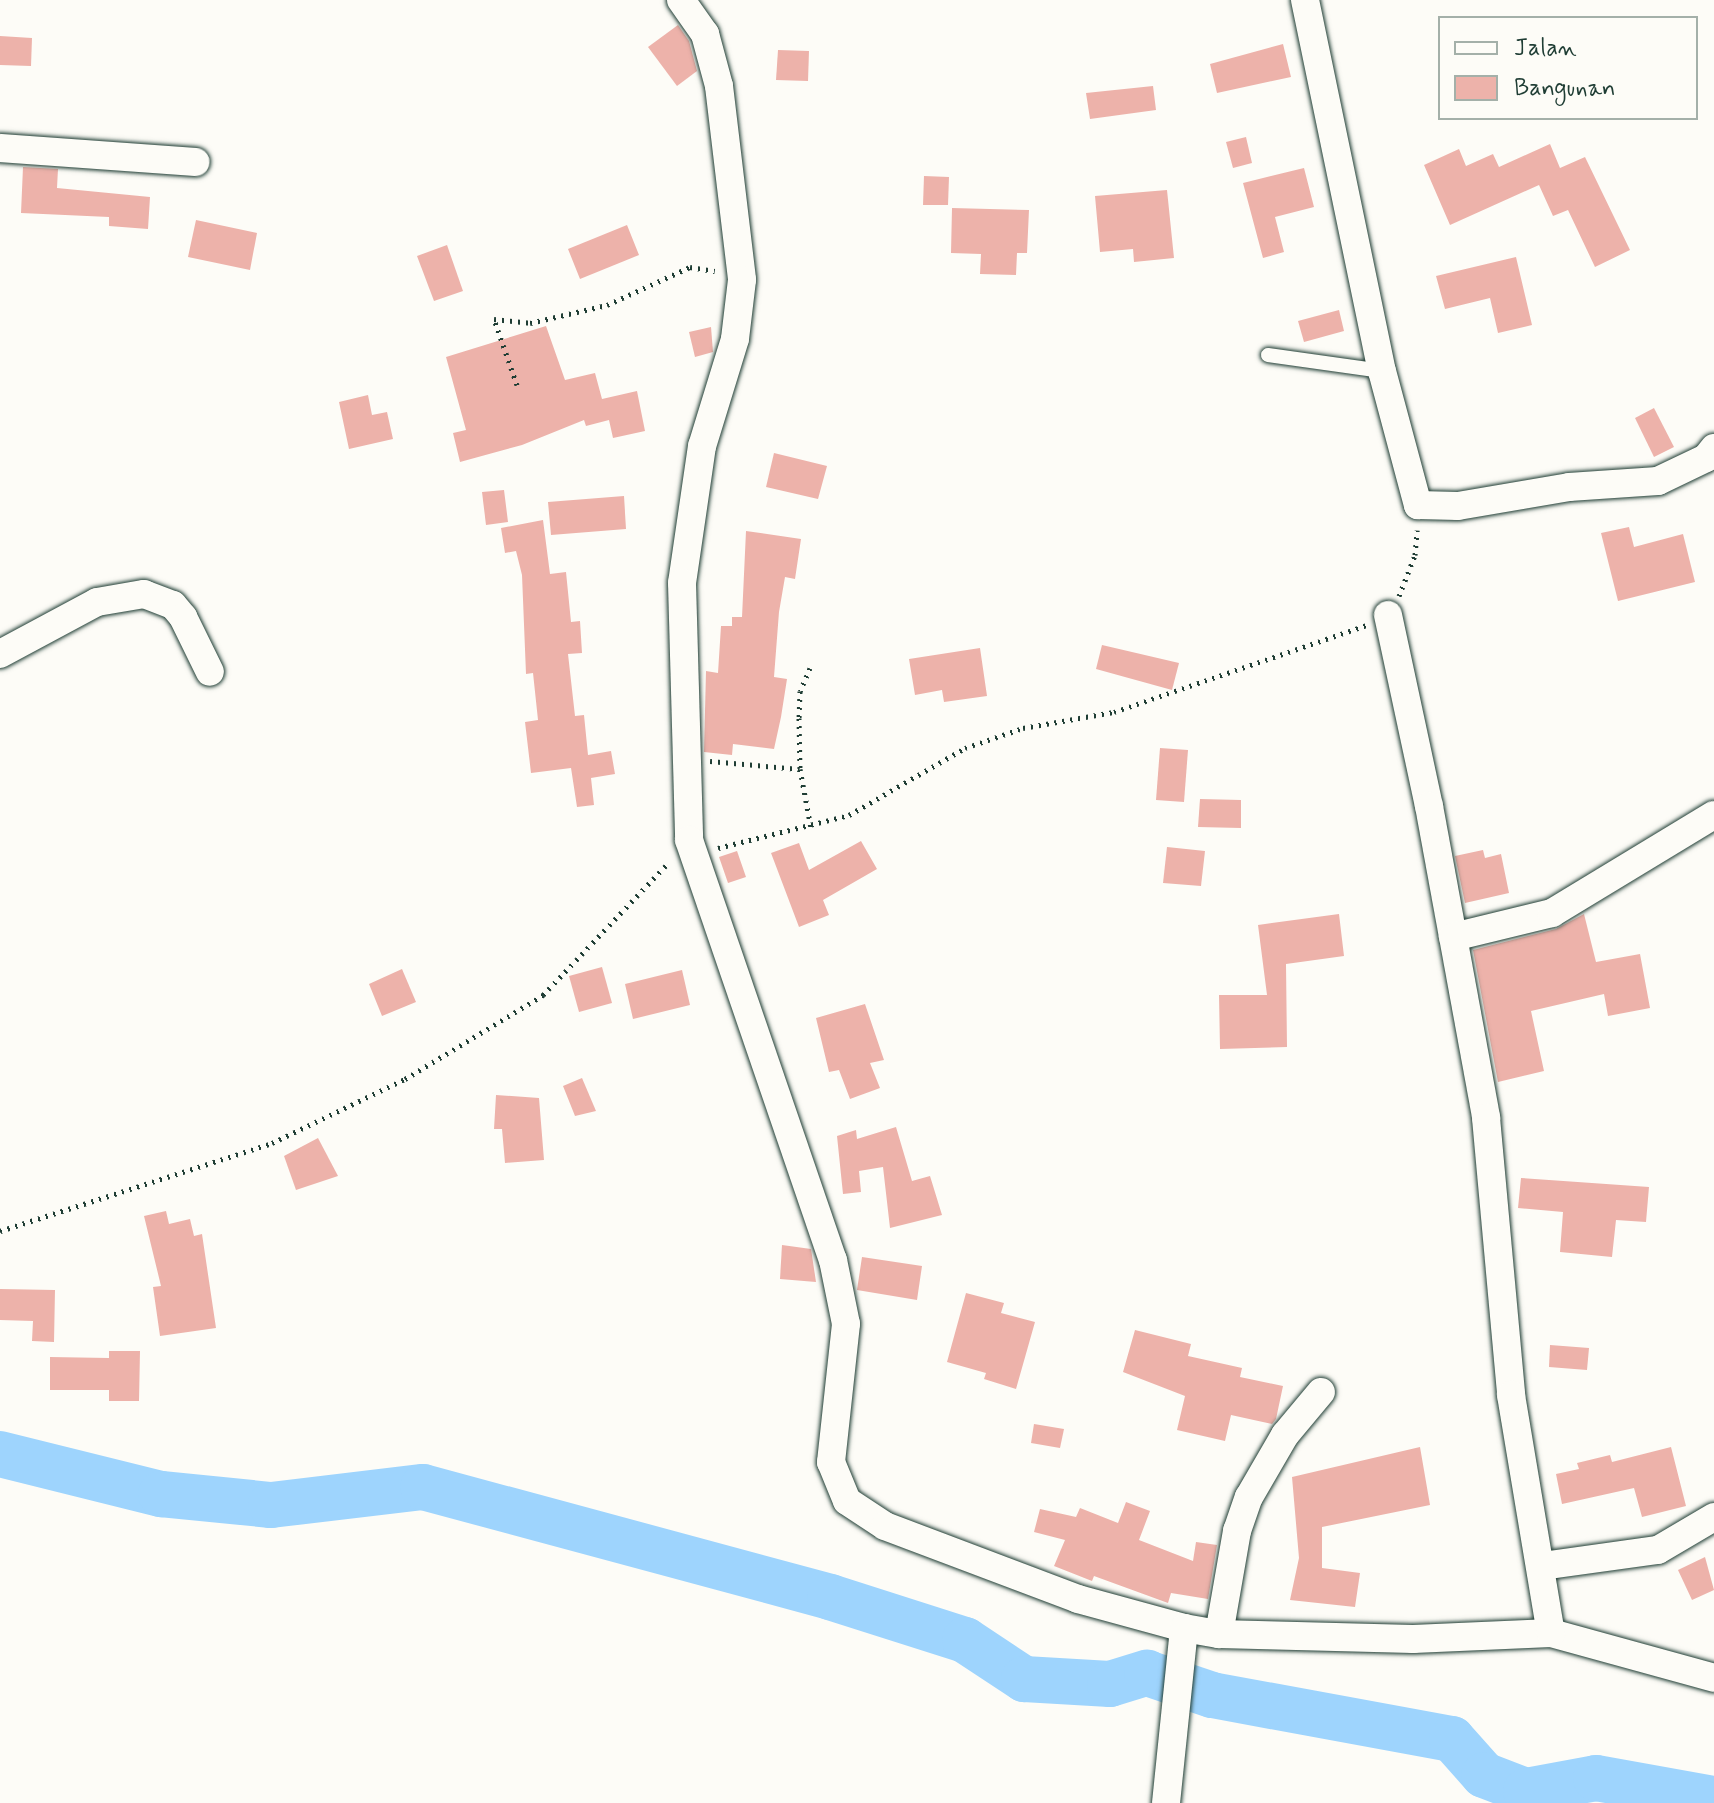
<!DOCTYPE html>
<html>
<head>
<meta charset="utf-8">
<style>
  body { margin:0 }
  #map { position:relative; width:1714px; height:1803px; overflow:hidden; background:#fdfcf7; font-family:Mynerve,sans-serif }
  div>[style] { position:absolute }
  .river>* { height:46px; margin:-23px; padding:0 23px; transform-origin:23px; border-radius:23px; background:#9ed4fd }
  .building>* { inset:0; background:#edb2aa }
  .path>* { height:5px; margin-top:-2.5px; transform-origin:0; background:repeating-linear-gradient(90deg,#1f3d34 0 2px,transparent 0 8px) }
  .roads { filter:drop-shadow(0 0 2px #1f3d34) drop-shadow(0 0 2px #1f3d34) }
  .lane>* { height:14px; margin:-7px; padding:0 7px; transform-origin:7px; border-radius:7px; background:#fdfcf7 }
  .street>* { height:28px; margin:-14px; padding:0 14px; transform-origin:14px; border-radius:14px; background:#fdfcf7 }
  span { translate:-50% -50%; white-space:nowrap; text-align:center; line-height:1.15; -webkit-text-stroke:7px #fdfcf7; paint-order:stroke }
  .legend { position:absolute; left:1438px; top:16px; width:260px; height:104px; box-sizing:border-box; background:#fdfcf7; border:2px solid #a4b0a9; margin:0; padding:10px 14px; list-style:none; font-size:24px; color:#1f3d34 }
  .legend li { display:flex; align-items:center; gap:16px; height:40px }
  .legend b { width:40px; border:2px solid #a4b0a9 }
</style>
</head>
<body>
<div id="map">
  <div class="river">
    <i style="left:0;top:1454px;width:166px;rotate:14deg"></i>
    <i style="left:161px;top:1494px;width:111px;rotate:5.7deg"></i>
    <i style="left:271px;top:1505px;width:153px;rotate:-6.8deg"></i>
    <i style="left:423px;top:1487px;width:422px;rotate:15.1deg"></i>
    <i style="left:830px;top:1597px;width:142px;rotate:17.7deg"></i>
    <i style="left:965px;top:1640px;width:71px;rotate:33.5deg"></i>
    <i style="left:1024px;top:1679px;width:86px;rotate:3.3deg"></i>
    <i style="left:1110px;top:1684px;width:39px;rotate:-17deg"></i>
    <i style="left:1147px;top:1673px;width:69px;rotate:18.7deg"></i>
    <i style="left:1212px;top:1695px;width:244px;rotate:10.4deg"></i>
    <i style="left:1452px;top:1739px;width:48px;rotate:48.4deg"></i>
    <i style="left:1484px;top:1775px;width:45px;rotate:20.9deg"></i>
    <i style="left:1526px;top:1791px;width:71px;rotate:-10.5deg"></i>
    <i style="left:1596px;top:1778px;width:120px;rotate:10.1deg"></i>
  </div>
  <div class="building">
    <i style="clip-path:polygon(678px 25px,689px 41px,697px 71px,677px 86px,648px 47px)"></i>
    <i style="clip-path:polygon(0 36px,32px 38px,31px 66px,0 65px)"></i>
    <i style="clip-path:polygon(1283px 44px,1291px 77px,1217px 93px,1210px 64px)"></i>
    <i style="clip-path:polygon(778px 50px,809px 51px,808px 81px,776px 80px)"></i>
    <i style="clip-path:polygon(1153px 86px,1156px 110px,1090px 119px,1086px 93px)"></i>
    <i style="clip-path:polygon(1246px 137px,1252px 163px,1233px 168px,1226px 142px)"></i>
    <i style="clip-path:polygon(1550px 144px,1560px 168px,1585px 157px,1630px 250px,1595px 267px,1568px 210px,1553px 216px,1539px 185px,1450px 225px,1424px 165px,1459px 149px,1466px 166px,1493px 154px,1499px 167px)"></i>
    <i style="clip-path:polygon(23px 167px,58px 169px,57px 188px,150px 197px,148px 229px,109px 226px,109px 217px,21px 213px)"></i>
    <i style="clip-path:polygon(1304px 168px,1314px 207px,1275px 217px,1284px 252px,1263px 258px,1243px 183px)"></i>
    <i style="clip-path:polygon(924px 176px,949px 177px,948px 205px,923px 205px)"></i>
    <i style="clip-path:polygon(1167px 190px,1174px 258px,1134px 262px,1133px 249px,1100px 252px,1095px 196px)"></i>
    <i style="clip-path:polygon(952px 208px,1029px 210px,1027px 253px,1017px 253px,1016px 275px,980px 274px,981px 254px,951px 253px)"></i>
    <i style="clip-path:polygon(196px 220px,257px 233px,250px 270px,188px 257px)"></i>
    <i style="clip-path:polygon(627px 225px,639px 255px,580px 279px,568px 249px)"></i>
    <i style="clip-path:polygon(447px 245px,463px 291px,434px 301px,417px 256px)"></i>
    <i style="clip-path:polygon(1516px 257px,1532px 325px,1498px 333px,1490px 298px,1445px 309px,1436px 276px)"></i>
    <i style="clip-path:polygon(1339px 310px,1344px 331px,1304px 342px,1298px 321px)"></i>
    <i style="clip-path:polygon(546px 326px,565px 380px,595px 373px,602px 399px,637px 391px,645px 431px,613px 438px,609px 420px,586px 426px,584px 420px,522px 445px,460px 462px,453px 433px,466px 430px,446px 357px)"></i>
    <i style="clip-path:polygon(711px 327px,713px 352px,695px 357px,689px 332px)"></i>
    <i style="clip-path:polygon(368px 395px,372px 415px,387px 412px,393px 439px,349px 449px,339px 402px)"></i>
    <i style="clip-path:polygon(1654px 408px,1674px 447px,1654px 457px,1635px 418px)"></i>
    <i style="clip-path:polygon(774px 453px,827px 466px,818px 499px,766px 487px)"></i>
    <i style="clip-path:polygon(504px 490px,508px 522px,486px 525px,482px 492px)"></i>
    <i style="clip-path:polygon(624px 496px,626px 529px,551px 535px,548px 502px)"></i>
    <i style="clip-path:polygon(543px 520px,550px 574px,566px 572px,571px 622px,580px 621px,582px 653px,568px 654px,575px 716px,584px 715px,588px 755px,611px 751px,615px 774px,591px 778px,594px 805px,577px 807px,571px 768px,531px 773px,525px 722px,538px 720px,533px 673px,526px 674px,522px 575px,516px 551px,505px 553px,501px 528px)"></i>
    <i style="clip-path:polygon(1629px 527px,1634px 547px,1683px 534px,1695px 582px,1618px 601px,1601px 533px)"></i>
    <i style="clip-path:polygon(746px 531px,801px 539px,795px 579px,785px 577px,779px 612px,774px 677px,787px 679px,781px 717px,774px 749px,733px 744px,732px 755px,704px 752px,706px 671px,718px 673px,721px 626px,732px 626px,732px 617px,742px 617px)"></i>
    <i style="clip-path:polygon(1102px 645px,1179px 663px,1172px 690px,1096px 669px)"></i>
    <i style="clip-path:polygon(980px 648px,987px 696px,944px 702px,942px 690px,915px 695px,909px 659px)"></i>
    <i style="clip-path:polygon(1160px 748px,1188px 750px,1184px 802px,1156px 800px)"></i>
    <i style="clip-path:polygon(1200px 799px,1241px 800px,1241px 828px,1198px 827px)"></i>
    <i style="clip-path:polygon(861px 841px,877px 869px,823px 900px,829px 915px,799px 927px,771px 853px,799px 843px,809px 870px)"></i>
    <i style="clip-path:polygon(1167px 847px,1205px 851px,1201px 886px,1163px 883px)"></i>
    <i style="clip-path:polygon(1483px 850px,1485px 858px,1501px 854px,1509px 893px,1465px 903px,1455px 856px)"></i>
    <i style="clip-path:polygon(737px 851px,746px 877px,728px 883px,719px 857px)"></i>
    <i style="clip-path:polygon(1339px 914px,1344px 956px,1286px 964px,1287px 1047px,1220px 1049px,1219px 995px,1267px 995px,1258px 925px)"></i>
    <i style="clip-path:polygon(1584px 914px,1596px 962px,1640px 954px,1650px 1008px,1608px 1016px,1604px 994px,1531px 1011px,1544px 1071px,1498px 1082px,1473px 950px,1556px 929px)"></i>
    <i style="clip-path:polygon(602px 967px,612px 1003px,579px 1012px,569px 976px)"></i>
    <i style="clip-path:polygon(402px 969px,416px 1002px,382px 1016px,369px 984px)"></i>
    <i style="clip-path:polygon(682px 970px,690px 1005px,633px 1019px,625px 984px)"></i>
    <i style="clip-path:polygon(865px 1004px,884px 1060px,870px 1063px,880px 1088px,850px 1099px,839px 1070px,829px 1072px,816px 1018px)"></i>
    <i style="clip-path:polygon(582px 1078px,596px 1111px,575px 1116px,563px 1086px)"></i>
    <i style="clip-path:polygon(496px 1095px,539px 1098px,544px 1160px,505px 1163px,502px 1129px,494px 1129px)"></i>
    <i style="clip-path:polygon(896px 1127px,912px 1181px,930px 1176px,942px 1215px,890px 1228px,883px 1167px,859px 1171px,861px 1192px,843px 1194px,837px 1136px,856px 1130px,857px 1139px)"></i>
    <i style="clip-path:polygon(318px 1138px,338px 1176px,296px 1190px,284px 1156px)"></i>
    <i style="clip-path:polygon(1521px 1178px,1649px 1187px,1646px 1222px,1616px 1220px,1612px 1257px,1560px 1252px,1563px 1212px,1518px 1208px)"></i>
    <i style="clip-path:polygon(166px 1211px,169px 1224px,190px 1219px,194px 1236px,202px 1234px,216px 1328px,160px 1336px,153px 1287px,161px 1286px,144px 1216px)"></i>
    <i style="clip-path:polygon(782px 1245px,811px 1249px,816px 1282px,780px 1279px)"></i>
    <i style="clip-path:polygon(862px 1257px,922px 1266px,917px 1300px,857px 1290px)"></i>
    <i style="clip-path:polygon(0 1289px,55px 1290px,54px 1342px,32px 1341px,33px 1321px,0 1320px)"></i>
    <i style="clip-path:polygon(966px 1293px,1004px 1303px,1001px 1313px,1035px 1322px,1016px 1389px,984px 1379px,986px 1373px,947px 1362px)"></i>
    <i style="clip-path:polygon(1135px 1330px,1191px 1344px,1188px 1356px,1242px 1368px,1240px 1377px,1283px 1386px,1276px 1419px,1272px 1424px,1231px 1415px,1225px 1441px,1177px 1430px,1185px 1396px,1123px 1372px)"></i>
    <i style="clip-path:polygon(1550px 1345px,1589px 1348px,1587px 1370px,1549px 1367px)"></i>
    <i style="clip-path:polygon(109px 1351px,140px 1351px,139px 1401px,109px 1401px,109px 1390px,50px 1390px,50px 1357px,109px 1358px)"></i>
    <i style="clip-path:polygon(1034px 1424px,1064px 1429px,1060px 1448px,1031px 1443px)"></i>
    <i style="clip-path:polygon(1420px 1447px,1430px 1505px,1322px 1527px,1322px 1568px,1360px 1573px,1355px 1607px,1290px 1600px,1299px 1558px,1292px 1477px)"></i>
    <i style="clip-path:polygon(1671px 1447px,1686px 1506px,1642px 1517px,1634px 1488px,1562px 1504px,1556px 1474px,1579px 1469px,1577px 1463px,1610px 1455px,1612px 1462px)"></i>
    <i style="clip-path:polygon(1126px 1502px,1150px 1511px,1139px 1540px,1193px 1561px,1196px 1542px,1217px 1545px,1208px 1599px,1171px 1593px,1168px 1603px,1094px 1576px,1092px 1581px,1054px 1566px,1065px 1540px,1034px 1532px,1040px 1509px,1076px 1517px,1080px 1508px,1118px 1523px)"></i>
    <i style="clip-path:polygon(1705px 1557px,1714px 1590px,1692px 1600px,1678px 1570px)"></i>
  </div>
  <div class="path">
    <i style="left:517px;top:385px;width:70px;rotate:-109.2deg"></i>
    <i style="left:494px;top:319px;width:36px;rotate:6deg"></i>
    <i style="left:530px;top:323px;width:79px;rotate:-13.2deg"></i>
    <i style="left:607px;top:305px;width:91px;rotate:-24.6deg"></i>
    <i style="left:690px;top:267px;width:25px;rotate:9deg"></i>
    <i style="left:1399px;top:596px;width:44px;rotate:-68.7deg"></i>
    <i style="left:1415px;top:555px;width:25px;rotate:-85deg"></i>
    <i style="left:810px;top:668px;width:25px;rotate:113deg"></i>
    <i style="left:800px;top:691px;width:27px;rotate:92deg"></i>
    <i style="left:799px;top:718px;width:51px;rotate:88.9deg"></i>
    <i style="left:800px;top:769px;width:60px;rotate:79.4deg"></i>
    <i style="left:710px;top:761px;width:90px;rotate:5.1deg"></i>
    <i style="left:718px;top:848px;width:135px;rotate:-14.1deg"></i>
    <i style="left:849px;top:815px;width:134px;rotate:-30deg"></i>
    <i style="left:965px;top:748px;width:61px;rotate:-19deg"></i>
    <i style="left:1023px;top:728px;width:92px;rotate:-10deg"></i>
    <i style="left:1114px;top:712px;width:267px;rotate:-19deg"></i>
    <i style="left:0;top:1231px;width:286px;rotate:-17.9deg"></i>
    <i style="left:272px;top:1143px;width:148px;rotate:-25.7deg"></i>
    <i style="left:405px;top:1079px;width:162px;rotate:-31.3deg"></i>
    <i style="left:543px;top:995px;width:183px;rotate:-46.5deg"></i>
  </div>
  <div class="roads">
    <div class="lane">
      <i style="left:1268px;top:355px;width:115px;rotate:8deg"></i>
    </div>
    <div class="street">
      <i style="left:681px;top:0;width:42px;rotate:54.8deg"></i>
      <i style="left:705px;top:34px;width:54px;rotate:74.9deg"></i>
      <i style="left:719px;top:86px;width:195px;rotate:83.2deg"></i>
      <i style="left:742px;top:280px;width:59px;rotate:96.8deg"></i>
      <i style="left:735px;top:339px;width:112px;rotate:107.1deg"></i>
      <i style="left:702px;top:446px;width:138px;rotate:98.3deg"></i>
      <i style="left:682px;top:583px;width:257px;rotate:88.4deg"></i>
      <i style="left:689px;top:840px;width:444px;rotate:71.1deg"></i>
      <i style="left:833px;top:1260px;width:65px;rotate:78.5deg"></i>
      <i style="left:846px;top:1324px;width:139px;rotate:96.2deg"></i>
      <i style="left:831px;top:1462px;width:42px;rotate:67.7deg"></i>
      <i style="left:847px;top:1501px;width:45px;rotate:33.3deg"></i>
      <i style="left:885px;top:1526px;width:206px;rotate:20.7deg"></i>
      <i style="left:1078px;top:1599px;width:110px;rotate:15.3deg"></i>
      <i style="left:1184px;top:1628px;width:36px;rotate:10deg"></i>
      <i style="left:1219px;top:1634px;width:194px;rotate:1.5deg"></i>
      <i style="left:1413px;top:1639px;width:138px;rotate:-2.5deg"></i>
      <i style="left:1551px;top:1633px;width:169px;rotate:15.4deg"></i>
      <i style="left:1305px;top:0;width:379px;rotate:78.3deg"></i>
      <i style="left:1382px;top:371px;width:139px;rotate:75deg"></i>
      <i style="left:1418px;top:505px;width:40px;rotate:1.4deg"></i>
      <i style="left:1458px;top:506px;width:113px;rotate:-9.7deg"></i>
      <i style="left:1569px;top:487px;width:89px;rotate:-3.9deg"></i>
      <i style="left:1658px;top:481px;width:53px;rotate:-25.6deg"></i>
      <i style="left:1706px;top:458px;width:13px;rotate:-51deg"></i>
      <i style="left:0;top:148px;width:196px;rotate:4.1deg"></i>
      <i style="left:1388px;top:615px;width:195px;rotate:77.9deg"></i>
      <i style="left:1429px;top:806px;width:317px;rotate:79.6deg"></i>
      <i style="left:1486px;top:1118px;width:278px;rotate:84.8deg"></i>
      <i style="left:1511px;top:1395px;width:241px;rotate:80.5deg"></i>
      <i style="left:0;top:654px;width:110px;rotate:-28.2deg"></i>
      <i style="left:97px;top:602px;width:48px;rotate:-9.7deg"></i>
      <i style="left:144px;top:594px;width:31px;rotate:21deg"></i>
      <i style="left:173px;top:605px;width:16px;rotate:50deg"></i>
      <i style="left:183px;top:617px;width:61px;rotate:63.9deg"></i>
      <i style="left:1453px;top:937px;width:102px;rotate:-13.6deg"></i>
      <i style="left:1552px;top:913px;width:189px;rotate:-31.2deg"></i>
      <i style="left:1542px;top:1566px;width:117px;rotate:-7.9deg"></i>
      <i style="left:1658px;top:1550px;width:65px;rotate:-30.5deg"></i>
      <i style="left:1219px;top:1634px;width:105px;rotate:-80.1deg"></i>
      <i style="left:1237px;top:1531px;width:36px;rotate:-71deg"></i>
      <i style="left:1249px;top:1497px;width:72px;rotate:-59.9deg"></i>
      <i style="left:1285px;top:1435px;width:56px;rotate:-50.1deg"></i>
      <i style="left:1166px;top:1803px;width:176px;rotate:-84.1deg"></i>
    </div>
  </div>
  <ul class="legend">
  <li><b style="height:10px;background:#fdfcf7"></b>Jalan</li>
  <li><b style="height:22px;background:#edb2aa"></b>Bangunan</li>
  </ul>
</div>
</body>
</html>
